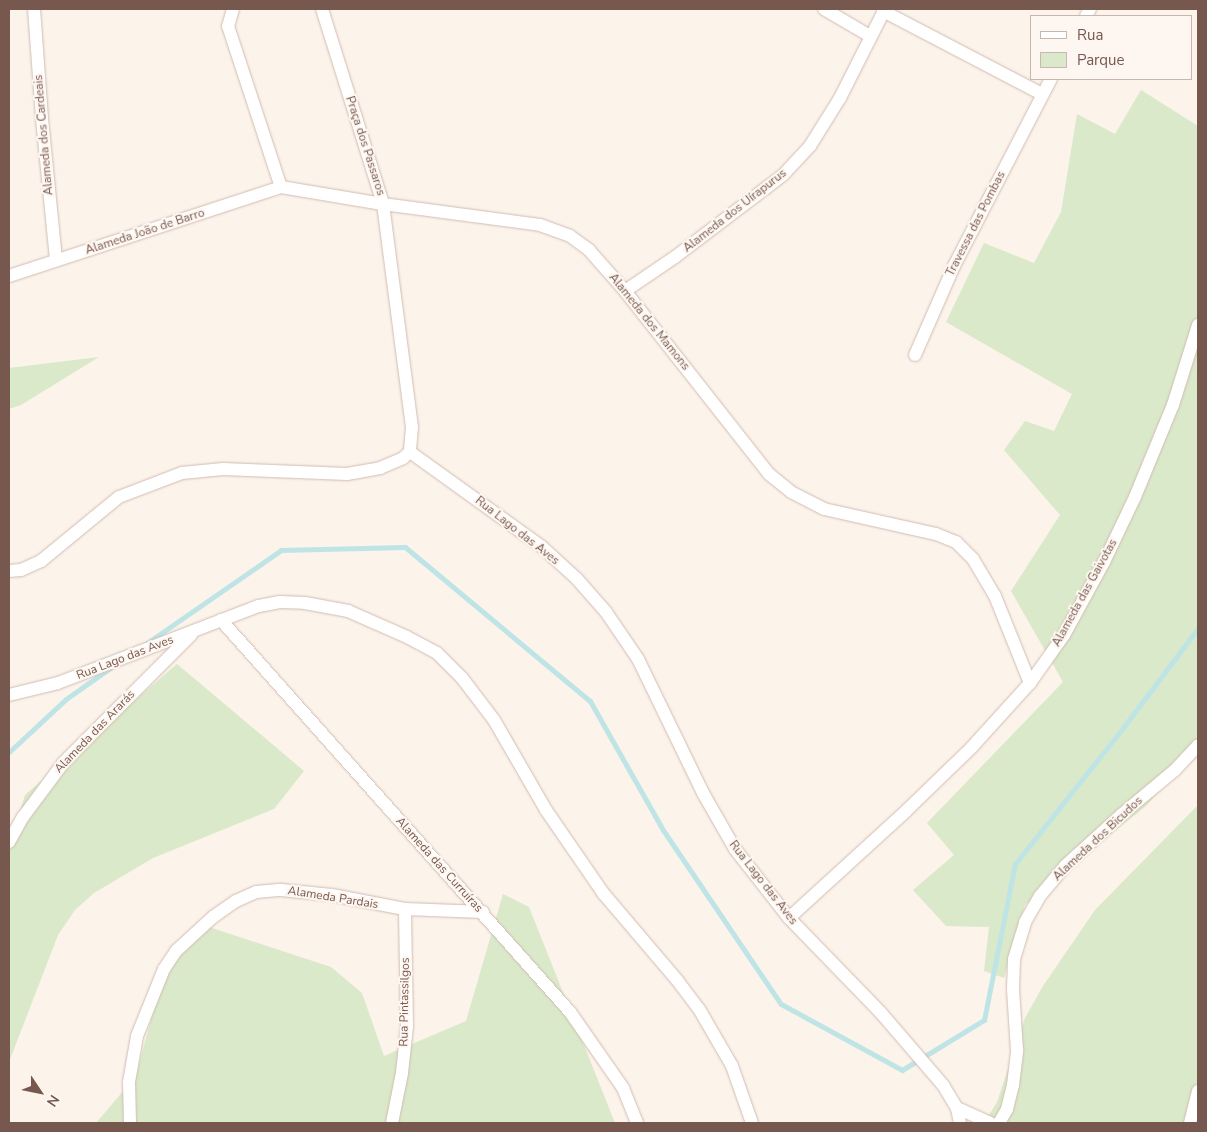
<!DOCTYPE html>
<html>
<head>
<meta charset="utf-8">
<style>
  body { margin:0 }
  #map { position:relative; width:1207px; height:1132px; overflow:hidden; background:#fcf3ea; font-family:"Nunito Sans",sans-serif }
  div>[style] { position:absolute }
  .green>* { inset:0; background:#dae9c9 }
  .stream>* { height:5px; margin:-2.5px; padding:0 2.5px; transform-origin:2.5px; border-radius:2.5px; background:#bfe4e5 }
  .roads { filter:drop-shadow(0 0 1px #d0bcb2) drop-shadow(0 0 1px #d0bcb2) }
  .street>* { height:12px; margin:-6px; padding:0 6px; transform-origin:6px; border-radius:6px; background:#fff }
  span { translate:-50% -50%; white-space:nowrap; text-align:center; line-height:1.15; -webkit-text-stroke:4px #fef7f1; paint-order:stroke }
  .street-label { font-size:12px; color:#76584e }
  .frame { position:absolute; inset:0; border:10px solid #76584e; pointer-events:none }
  .legend { position:absolute; left:1030px; top:15px; width:162px; height:65px; box-sizing:border-box; background:#fef7f1; border:1px solid #c8b7b0; margin:0; padding:6px 9px; list-style:none; font-size:15px; color:#76584e }
  .legend li { display:flex; align-items:center; gap:10px; height:25px }
  .legend b { width:25px; border:1px solid #c8b7b0 }
  .north { position:absolute; left:15px; top:1067px; width:50px; height:50px; -webkit-text-stroke:4px #fef7f1; paint-order:stroke; rotate:124deg; font-size:14px; font-weight:700; line-height:20px; text-align:center; color:#76584e }
  .north::after { content:''; display:block; margin:auto; width:18px; height:22px; background:#76584e; clip-path:polygon(50% 0,100% 100%,50% 72%,0 100%) }
</style>
</head>
<body>
<div id="map">
  <div class="green">
    <i style="clip-path:polygon(1141px 90px,1198px 126px,1198px 746px,1147px 805px,1025px 905px,1004px 978px,984px 971px,989px 927px,946px 926px,913px 890px,954px 855px,927px 823px,1063px 682px,1011px 591px,1060px 515px,1004px 450px,1025px 421px,1054px 431px,1072px 394px,946px 322px,984px 243px,1034px 263px,1061px 212px,1077px 114px,1115px 134px)"></i>
    <i style="clip-path:polygon(99px 357px,21px 405px,9px 409px,9px 368px)"></i>
    <i style="clip-path:polygon(177px 664px,304px 771px,274px 809px,153px 858px,94px 893px,75px 910px,58px 935px,9px 1062px,9px 846px,25px 795px)"></i>
    <i style="clip-path:polygon(1198px 805px,1198px 1123px,984px 1123px,997px 1102px,1025px 1018px,1043px 986px,1095px 910px)"></i>
    <i style="clip-path:polygon(503px 894px,529px 907px,615px 1123px,96px 1123px,136px 1076px,161px 982px,179px 944px,203px 925px,331px 967px,362px 993px,384px 1056px,466px 1021px)"></i>
  </div>
  <div class="stream">
    <i style="left:144px;top:645px;width:167px;rotate:-34.7deg"></i>
    <i style="left:281px;top:550px;width:124px;rotate:-1.4deg"></i>
    <i style="left:405px;top:547px;width:241px;rotate:39.8deg"></i>
    <i style="left:590px;top:701px;width:148px;rotate:60.5deg"></i>
    <i style="left:663px;top:830px;width:210px;rotate:55.9deg"></i>
    <i style="left:781px;top:1004px;width:138px;rotate:28.6deg"></i>
    <i style="left:902px;top:1070px;width:96px;rotate:-31.4deg"></i>
    <i style="left:984px;top:1020px;width:159px;rotate:-78.8deg"></i>
    <i style="left:1015px;top:864px;width:172px;rotate:-51.6deg"></i>
    <i style="left:1122px;top:729px;width:126px;rotate:-53deg"></i>
    <i style="left:9px;top:752px;width:78px;rotate:-42.9deg"></i>
    <i style="left:66px;top:699px;width:54px;rotate:-35.2deg"></i>
  </div>
  <div class="roads">
    <div class="street">
      <i style="left:34px;top:9px;width:110px;rotate:85.8deg"></i>
      <i style="left:42px;top:119px;width:142px;rotate:84.3deg"></i>
      <i style="left:233px;top:9px;width:18px;rotate:106deg"></i>
      <i style="left:228px;top:26px;width:169px;rotate:71.8deg"></i>
      <i style="left:322px;top:9px;width:204px;rotate:72.6deg"></i>
      <i style="left:383px;top:204px;width:225px;rotate:82.6deg"></i>
      <i style="left:412px;top:427px;width:25px;rotate:95deg"></i>
      <i style="left:824px;top:9px;width:53px;rotate:30.4deg"></i>
      <i style="left:883px;top:11px;width:179px;rotate:27.6deg"></i>
      <i style="left:1086px;top:16px;width:8px;rotate:-60deg"></i>
      <i style="left:9px;top:276px;width:286px;rotate:-18.1deg"></i>
      <i style="left:281px;top:187px;width:103px;rotate:9.5deg"></i>
      <i style="left:383px;top:204px;width:158px;rotate:7.6deg"></i>
      <i style="left:540px;top:225px;width:32px;rotate:20deg"></i>
      <i style="left:570px;top:236px;width:24px;rotate:36deg"></i>
      <i style="left:589px;top:250px;width:55px;rotate:48.7deg"></i>
      <i style="left:625px;top:291px;width:233px;rotate:51.8deg"></i>
      <i style="left:769px;top:474px;width:28px;rotate:39deg"></i>
      <i style="left:791px;top:492px;width:37px;rotate:27deg"></i>
      <i style="left:824px;top:509px;width:115px;rotate:12.6deg"></i>
      <i style="left:936px;top:534px;width:22px;rotate:22deg"></i>
      <i style="left:956px;top:542px;width:24px;rotate:45deg"></i>
      <i style="left:973px;top:559px;width:43px;rotate:59.3deg"></i>
      <i style="left:995px;top:596px;width:94px;rotate:68.1deg"></i>
      <i style="left:625px;top:291px;width:60px;rotate:-34.2deg"></i>
      <i style="left:675px;top:257px;width:136px;rotate:-37.2deg"></i>
      <i style="left:783px;top:175px;width:40px;rotate:-47deg"></i>
      <i style="left:810px;top:146px;width:57px;rotate:-58deg"></i>
      <i style="left:840px;top:98px;width:100px;rotate:-63.2deg"></i>
      <i style="left:915px;top:355px;width:97px;rotate:-66.3deg"></i>
      <i style="left:954px;top:266px;width:211px;rotate:-62.6deg"></i>
      <i style="left:9px;top:571px;width:12px;rotate:-5deg"></i>
      <i style="left:21px;top:570px;width:22px;rotate:-24deg"></i>
      <i style="left:41px;top:561px;width:101px;rotate:-39.4deg"></i>
      <i style="left:119px;top:497px;width:67px;rotate:-20.9deg"></i>
      <i style="left:182px;top:473px;width:41px;rotate:-5.6deg"></i>
      <i style="left:223px;top:469px;width:124px;rotate:2.3deg"></i>
      <i style="left:347px;top:474px;width:34px;rotate:-10deg"></i>
      <i style="left:380px;top:468px;width:25px;rotate:-23deg"></i>
      <i style="left:403px;top:458px;width:9px;rotate:-41deg"></i>
      <i style="left:410px;top:452px;width:163px;rotate:35.7deg"></i>
      <i style="left:542px;top:547px;width:47px;rotate:42.4deg"></i>
      <i style="left:577px;top:579px;width:44px;rotate:48.7deg"></i>
      <i style="left:606px;top:612px;width:57px;rotate:55.8deg"></i>
      <i style="left:638px;top:659px;width:149px;rotate:64.1deg"></i>
      <i style="left:703px;top:793px;width:64px;rotate:60.3deg"></i>
      <i style="left:735px;top:849px;width:88px;rotate:52deg"></i>
      <i style="left:789px;top:918px;width:132px;rotate:45.9deg"></i>
      <i style="left:881px;top:1013px;width:95px;rotate:49.3deg"></i>
      <i style="left:943px;top:1085px;width:27px;rotate:59deg"></i>
      <i style="left:957px;top:1108px;width:15px;rotate:79deg"></i>
      <i style="left:221px;top:620px;width:525px;rotate:48.32deg"></i>
      <i style="left:570px;top:1012px;width:93px;rotate:55.1deg"></i>
      <i style="left:623px;top:1088px;width:38px;rotate:68deg"></i>
      <i style="left:9px;top:695px;width:50px;rotate:-13.8deg"></i>
      <i style="left:58px;top:683px;width:215px;rotate:-21deg"></i>
      <i style="left:259px;top:606px;width:21px;rotate:-11deg"></i>
      <i style="left:280px;top:602px;width:25px;rotate:2deg"></i>
      <i style="left:305px;top:603px;width:44px;rotate:10.5deg"></i>
      <i style="left:348px;top:611px;width:64px;rotate:23.8deg"></i>
      <i style="left:407px;top:637px;width:34px;rotate:28deg"></i>
      <i style="left:437px;top:653px;width:35px;rotate:45deg"></i>
      <i style="left:462px;top:678px;width:53px;rotate:52.7deg"></i>
      <i style="left:494px;top:720px;width:104px;rotate:60deg"></i>
      <i style="left:546px;top:810px;width:101px;rotate:55.5deg"></i>
      <i style="left:603px;top:893px;width:114px;rotate:49.6deg"></i>
      <i style="left:677px;top:980px;width:36px;rotate:53deg"></i>
      <i style="left:699px;top:1009px;width:66px;rotate:59.9deg"></i>
      <i style="left:732px;top:1066px;width:60px;rotate:70.7deg"></i>
      <i style="left:9px;top:842px;width:29px;rotate:-61deg"></i>
      <i style="left:23px;top:817px;width:69px;rotate:-53.3deg"></i>
      <i style="left:64px;top:762px;width:180px;rotate:-45deg"></i>
      <i style="left:789px;top:918px;width:159px;rotate:-42.4deg"></i>
      <i style="left:906px;top:811px;width:92px;rotate:-44.1deg"></i>
      <i style="left:972px;top:747px;width:86px;rotate:-47.8deg"></i>
      <i style="left:1030px;top:683px;width:59px;rotate:-54.7deg"></i>
      <i style="left:1064px;top:635px;width:83px;rotate:-61.3deg"></i>
      <i style="left:1104px;top:562px;width:72px;rotate:-64.5deg"></i>
      <i style="left:1135px;top:497px;width:100px;rotate:-67.6deg"></i>
      <i style="left:1173px;top:405px;width:84px;rotate:-72.6deg"></i>
      <i style="left:957px;top:1108px;width:36px;rotate:24deg"></i>
      <i style="left:130px;top:1123px;width:41px;rotate:-91.4deg"></i>
      <i style="left:129px;top:1082px;width:47px;rotate:-80.1deg"></i>
      <i style="left:137px;top:1036px;width:72px;rotate:-68.1deg"></i>
      <i style="left:164px;top:969px;width:22px;rotate:-56deg"></i>
      <i style="left:176px;top:951px;width:50px;rotate:-42.6deg"></i>
      <i style="left:213px;top:917px;width:28px;rotate:-35deg"></i>
      <i style="left:236px;top:901px;width:22px;rotate:-24deg"></i>
      <i style="left:256px;top:892px;width:25px;rotate:-5deg"></i>
      <i style="left:281px;top:890px;width:51px;rotate:5.6deg"></i>
      <i style="left:332px;top:895px;width:74px;rotate:10.9deg"></i>
      <i style="left:405px;top:909px;width:78px;rotate:2.2deg"></i>
      <i style="left:392px;top:1123px;width:51px;rotate:-78.7deg"></i>
      <i style="left:402px;top:1073px;width:47px;rotate:-83.9deg"></i>
      <i style="left:407px;top:1026px;width:117px;rotate:-91deg"></i>
      <i style="left:999px;top:1123px;width:16px;rotate:-60deg"></i>
      <i style="left:1007px;top:1109px;width:25px;rotate:-76deg"></i>
      <i style="left:1013px;top:1085px;width:35px;rotate:-83deg"></i>
      <i style="left:1017px;top:1050px;width:61px;rotate:-93.8deg"></i>
      <i style="left:1013px;top:989px;width:30px;rotate:-88deg"></i>
      <i style="left:1014px;top:959px;width:39px;rotate:-73deg"></i>
      <i style="left:1025px;top:922px;width:30px;rotate:-60deg"></i>
      <i style="left:1040px;top:896px;width:39px;rotate:-50deg"></i>
      <i style="left:1065px;top:866px;width:76px;rotate:-42.3deg"></i>
      <i style="left:1121px;top:815px;width:70px;rotate:-39.8deg"></i>
      <i style="left:1175px;top:770px;width:34px;rotate:-47deg"></i>
      <i style="left:1190px;top:1123px;width:33px;rotate:-76deg"></i>
    </div>
  </div>
  <div class="street-label">
    <span style="left:44px;top:135px;rotate:-95deg">Alameda dos Cardeais</span>
    <span style="left:365px;top:146px;rotate:72deg">Praça dos Passaros</span>
    <span style="left:735px;top:211px;rotate:-38deg">Alameda dos Uírapurus</span>
    <span style="left:976px;top:224px;rotate:-63deg">Travessa das Pombas</span>
    <span style="left:145px;top:232px;rotate:-18deg">Alameda João de Barro</span>
    <span style="left:649px;top:322px;rotate:51deg">Alameda dos Mamons</span>
    <span style="left:517px;top:531px;rotate:38deg">Rua Lago das Aves</span>
    <span style="left:1085px;top:593px;rotate:-61deg">Alameda das Gaivotas</span>
    <span style="left:125px;top:658px;rotate:-21deg">Rua Lago das Aves</span>
    <span style="left:95px;top:732px;rotate:-46deg">Alameda das Ararás</span>
    <span style="left:1098px;top:839px;rotate:-43deg">Alameda dos Bicudos</span>
    <span style="left:439px;top:865px;rotate:48deg">Alameda das Curruíras</span>
    <span style="left:763px;top:883px;rotate:52deg">Rua Lago das Aves</span>
    <span style="left:333px;top:898px;rotate:9deg">Alameda Pardais</span>
    <span style="left:405px;top:1002px;rotate:-89deg">Rua Pintassilgos</span>
  </div>
  <div class="frame"></div>
  <ul class="legend">
  <li><b style="height:6px;background:#fff"></b>Rua</li>
  <li><b style="height:14px;background:#dae9c9"></b>Parque</li>
  </ul>
  <div class="north">N</div>
</div>
</body>
</html>
